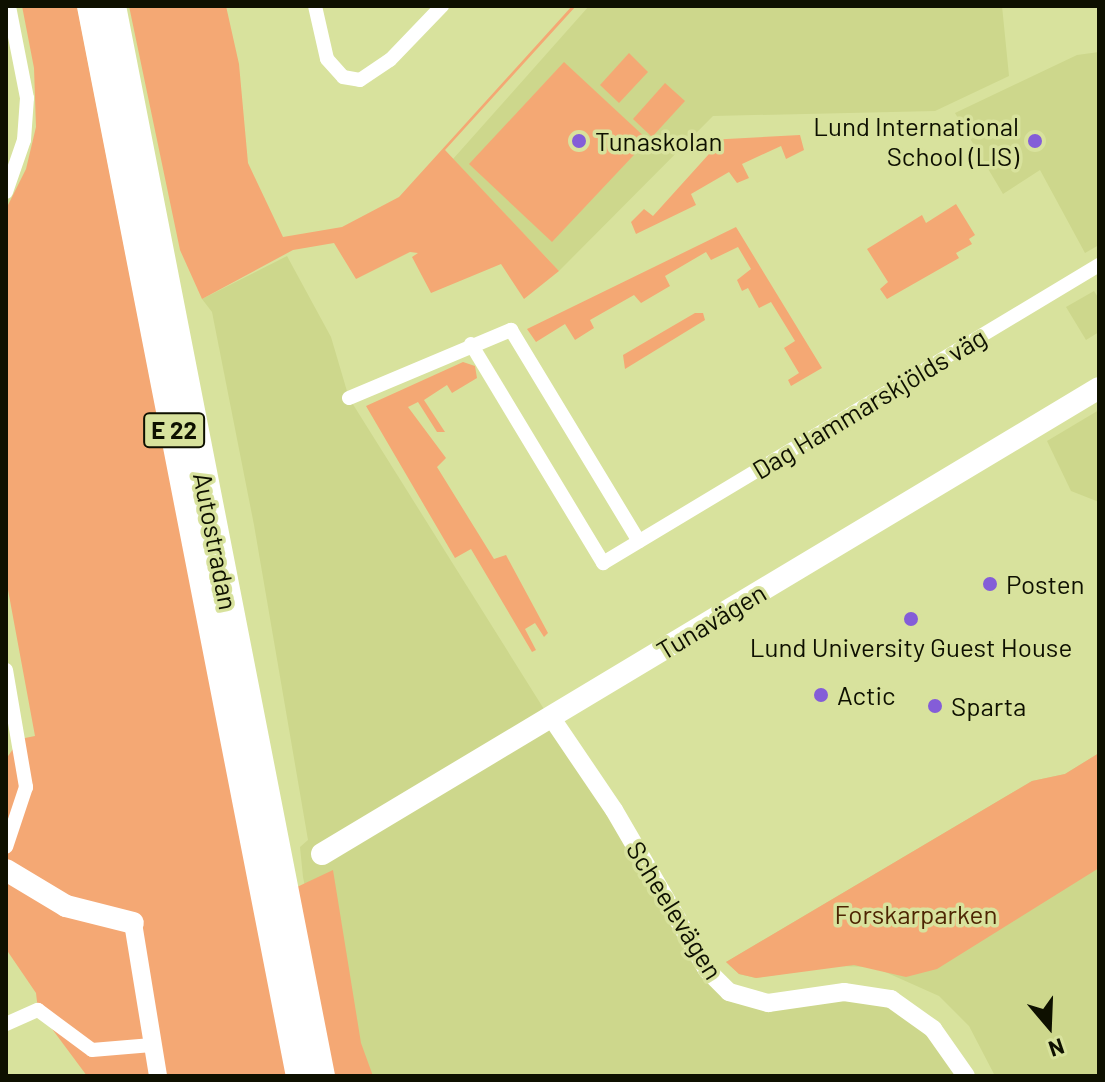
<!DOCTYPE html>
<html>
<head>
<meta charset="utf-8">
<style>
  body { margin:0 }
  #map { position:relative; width:1105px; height:1082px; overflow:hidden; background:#d8e29d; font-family:Barlow,sans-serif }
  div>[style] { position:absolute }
  .built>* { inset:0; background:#cdd78c }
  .green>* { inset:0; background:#f4a874 }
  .minor>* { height:14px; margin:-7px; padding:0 7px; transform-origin:7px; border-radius:7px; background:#fff }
  .tertiary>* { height:18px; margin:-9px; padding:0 9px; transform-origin:9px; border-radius:9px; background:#fff }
  .secondary>* { height:22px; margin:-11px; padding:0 11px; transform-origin:11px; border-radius:11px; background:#fff }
  .motorway>* { height:28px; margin:-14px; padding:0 14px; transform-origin:14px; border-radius:14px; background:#fff }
  .dots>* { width:22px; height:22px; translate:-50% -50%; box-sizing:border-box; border:4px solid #d8e29d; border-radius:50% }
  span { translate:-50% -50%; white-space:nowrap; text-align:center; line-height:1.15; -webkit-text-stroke:7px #d8e29d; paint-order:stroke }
  .shield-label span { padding:2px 6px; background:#d8e29d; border:2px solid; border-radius:6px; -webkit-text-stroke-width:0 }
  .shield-label { font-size:24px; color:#0e1000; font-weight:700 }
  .poi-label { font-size:26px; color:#0e1000 }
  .right { translate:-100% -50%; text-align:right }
  .left { translate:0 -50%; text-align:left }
  .street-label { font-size:26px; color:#0e1000 }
  .park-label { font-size:26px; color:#4d2402 }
  .frame { position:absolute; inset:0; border:8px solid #0e1000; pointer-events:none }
  .north { position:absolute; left:1009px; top:986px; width:80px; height:80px; -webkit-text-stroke:6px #d8e29d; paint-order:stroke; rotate:161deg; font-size:22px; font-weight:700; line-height:32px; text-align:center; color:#0e1000 }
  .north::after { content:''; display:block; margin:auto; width:28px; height:36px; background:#0e1000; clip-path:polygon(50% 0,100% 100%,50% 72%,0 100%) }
</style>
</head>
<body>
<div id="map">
  <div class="built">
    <i style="clip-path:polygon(589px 6px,1002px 6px,1009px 76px,935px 111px,713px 116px,559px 271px,453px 159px)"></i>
    <i style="clip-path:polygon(1099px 52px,1099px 245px,1085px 253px,1040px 170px,1003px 194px,955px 113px,1077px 55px)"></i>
    <i style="clip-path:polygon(287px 256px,331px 337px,349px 398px,695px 950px,749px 999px,891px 999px,966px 1076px,344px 1076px,303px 877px,300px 847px,308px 840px,254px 525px,212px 312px,202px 299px)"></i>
    <i style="clip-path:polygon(1094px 291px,1099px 299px,1099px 332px,1086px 340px,1066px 307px)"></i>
    <i style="clip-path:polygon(1099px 410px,1099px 502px,1071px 491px,1047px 441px)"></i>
    <i style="clip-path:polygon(1099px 753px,1099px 1076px,995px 1076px,969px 1026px,939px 996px,874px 967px,837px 966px,756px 978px,739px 974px,726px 962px,1032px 781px,1065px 774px)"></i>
  </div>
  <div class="green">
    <i style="clip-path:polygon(22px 6px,77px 6px,287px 1076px,87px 1076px,38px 1010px,36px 993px,6px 949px,6px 759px,20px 739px,35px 736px,6px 579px,6px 209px,26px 169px,36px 127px,34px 68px)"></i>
    <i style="clip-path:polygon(129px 6px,226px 6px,239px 64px,248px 163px,283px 237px,342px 227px,399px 197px,572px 6px,576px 6px,445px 150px,559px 271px,524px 299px,501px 264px,431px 293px,412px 257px,418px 253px,410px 252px,356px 279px,334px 243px,293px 250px,202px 299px,180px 250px)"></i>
    <i style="clip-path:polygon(629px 53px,648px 72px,619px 103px,600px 85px)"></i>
    <i style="clip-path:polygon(564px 62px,648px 140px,552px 242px,469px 164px)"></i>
    <i style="clip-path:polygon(665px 83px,685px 101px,652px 137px,633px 119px)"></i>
    <i style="clip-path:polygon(800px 135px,804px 150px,786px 159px,781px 146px,742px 164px,749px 178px,737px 183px,729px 172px,691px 194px,696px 205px,636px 234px,631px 222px,644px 209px,653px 216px,709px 154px,702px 145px,708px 140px)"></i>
    <i style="clip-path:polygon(956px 204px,975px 235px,969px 239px,972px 244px,956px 253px,959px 258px,887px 299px,880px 289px,888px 282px,867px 249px,922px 215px,926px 223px)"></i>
    <i style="clip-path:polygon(736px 227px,822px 368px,791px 386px,788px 380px,799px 373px,784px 348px,795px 341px,771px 302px,759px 308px,748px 288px,742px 291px,737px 280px,751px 269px,738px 247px,711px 260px,706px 252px,665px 276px,670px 286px,641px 303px,634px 295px,590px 320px,594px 328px,575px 340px,565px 324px,536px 342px,527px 329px)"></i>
    <i style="clip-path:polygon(695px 313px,703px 313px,705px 320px,625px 369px,623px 355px)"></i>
    <i style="clip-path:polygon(463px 362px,475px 366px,477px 378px,452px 393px,447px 385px,424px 400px,445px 432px,437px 432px,418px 402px,408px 407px,446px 458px,437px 467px,494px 559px,506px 555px,548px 633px,544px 637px,535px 623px,525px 629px,536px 650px,532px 652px,471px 549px,455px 558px,366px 406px)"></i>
    <i style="clip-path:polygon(1099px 753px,1099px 868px,937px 969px,906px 977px,854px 965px,756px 978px,739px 974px,726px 962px,1032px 781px,1065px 774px)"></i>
    <i style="clip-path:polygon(333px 870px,361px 1043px,373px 1076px,334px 1076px,297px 887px)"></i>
  </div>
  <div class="minor">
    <i style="left:315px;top:6px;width:54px;rotate:77.2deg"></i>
    <i style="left:327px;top:59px;width:24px;rotate:48deg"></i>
    <i style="left:343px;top:77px;width:17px;rotate:10deg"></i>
    <i style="left:360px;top:80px;width:36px;rotate:-34deg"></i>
    <i style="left:390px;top:60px;width:75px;rotate:-46.1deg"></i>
    <i style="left:6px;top:192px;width:55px;rotate:-70.9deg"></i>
    <i style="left:24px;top:140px;width:42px;rotate:-85.9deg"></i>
    <i style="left:27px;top:98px;width:94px;rotate:-101.1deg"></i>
    <i style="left:471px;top:344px;width:256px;rotate:58.9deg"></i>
    <i style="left:603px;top:563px;width:579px;rotate:-31deg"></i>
    <i style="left:349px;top:398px;width:176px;rotate:-22.8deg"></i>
    <i style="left:511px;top:330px;width:247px;rotate:58.8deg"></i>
    <i style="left:6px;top:670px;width:119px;rotate:80.3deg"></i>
    <i style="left:26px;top:787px;width:63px;rotate:108.4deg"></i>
    <i style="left:6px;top:1024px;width:35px;rotate:-24deg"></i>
    <i style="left:38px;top:1010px;width:67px;rotate:36.5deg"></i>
    <i style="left:92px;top:1050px;width:60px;rotate:-4.8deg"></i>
  </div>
  <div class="tertiary">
    <i style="left:551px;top:717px;width:112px;rotate:55.9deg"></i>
    <i style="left:614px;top:810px;width:185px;rotate:59.8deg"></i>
    <i style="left:707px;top:970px;width:31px;rotate:45deg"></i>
    <i style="left:729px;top:992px;width:41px;rotate:15.8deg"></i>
    <i style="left:768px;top:1003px;width:77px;rotate:-8.2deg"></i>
    <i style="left:844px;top:992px;width:48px;rotate:8.5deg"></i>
    <i style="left:891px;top:999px;width:52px;rotate:35.5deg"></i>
    <i style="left:933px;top:1029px;width:57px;rotate:54.9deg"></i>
    <i style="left:133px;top:923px;width:155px;rotate:80.7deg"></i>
  </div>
  <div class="secondary">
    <i style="left:322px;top:854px;width:906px;rotate:-30.95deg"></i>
    <i style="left:6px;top:870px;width:70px;rotate:31deg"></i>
    <i style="left:66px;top:906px;width:69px;rotate:14.2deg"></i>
  </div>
  <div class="motorway">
    <i style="left:91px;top:6px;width:1090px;rotate:78.95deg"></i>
    <i style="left:112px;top:6px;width:1090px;rotate:78.95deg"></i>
  </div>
  <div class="dots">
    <i style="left:579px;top:141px;background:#845dd8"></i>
    <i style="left:1035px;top:141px;background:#845dd8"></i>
    <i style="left:990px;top:584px;background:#845dd8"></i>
    <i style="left:911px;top:619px;background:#845dd8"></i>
    <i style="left:821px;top:695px;background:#845dd8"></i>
    <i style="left:935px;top:706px;background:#845dd8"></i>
  </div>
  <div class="shield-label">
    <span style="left:174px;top:430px">E 22</span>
  </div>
  <div class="poi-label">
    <span class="right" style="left:1019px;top:141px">Lund International<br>School (LIS)</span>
    <span class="left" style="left:595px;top:141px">Tunaskolan</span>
    <span class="left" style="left:1006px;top:584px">Posten</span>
    <span style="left:911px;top:647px">Lund University Guest House</span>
    <span class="left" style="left:837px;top:695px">Actic</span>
    <span class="left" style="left:951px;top:706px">Sparta</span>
  </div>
  <div class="street-label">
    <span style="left:869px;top:403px;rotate:-31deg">Dag Hammarskjölds väg</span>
    <span style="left:216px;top:541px;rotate:79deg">Autostradan</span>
    <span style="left:711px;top:621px;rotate:-31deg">Tunavägen</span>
    <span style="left:675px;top:910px;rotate:58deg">Scheelevägen</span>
  </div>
  <div class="park-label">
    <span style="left:916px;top:914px">Forskarparken</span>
  </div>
  <div class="frame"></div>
  <div class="north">N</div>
</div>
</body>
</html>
